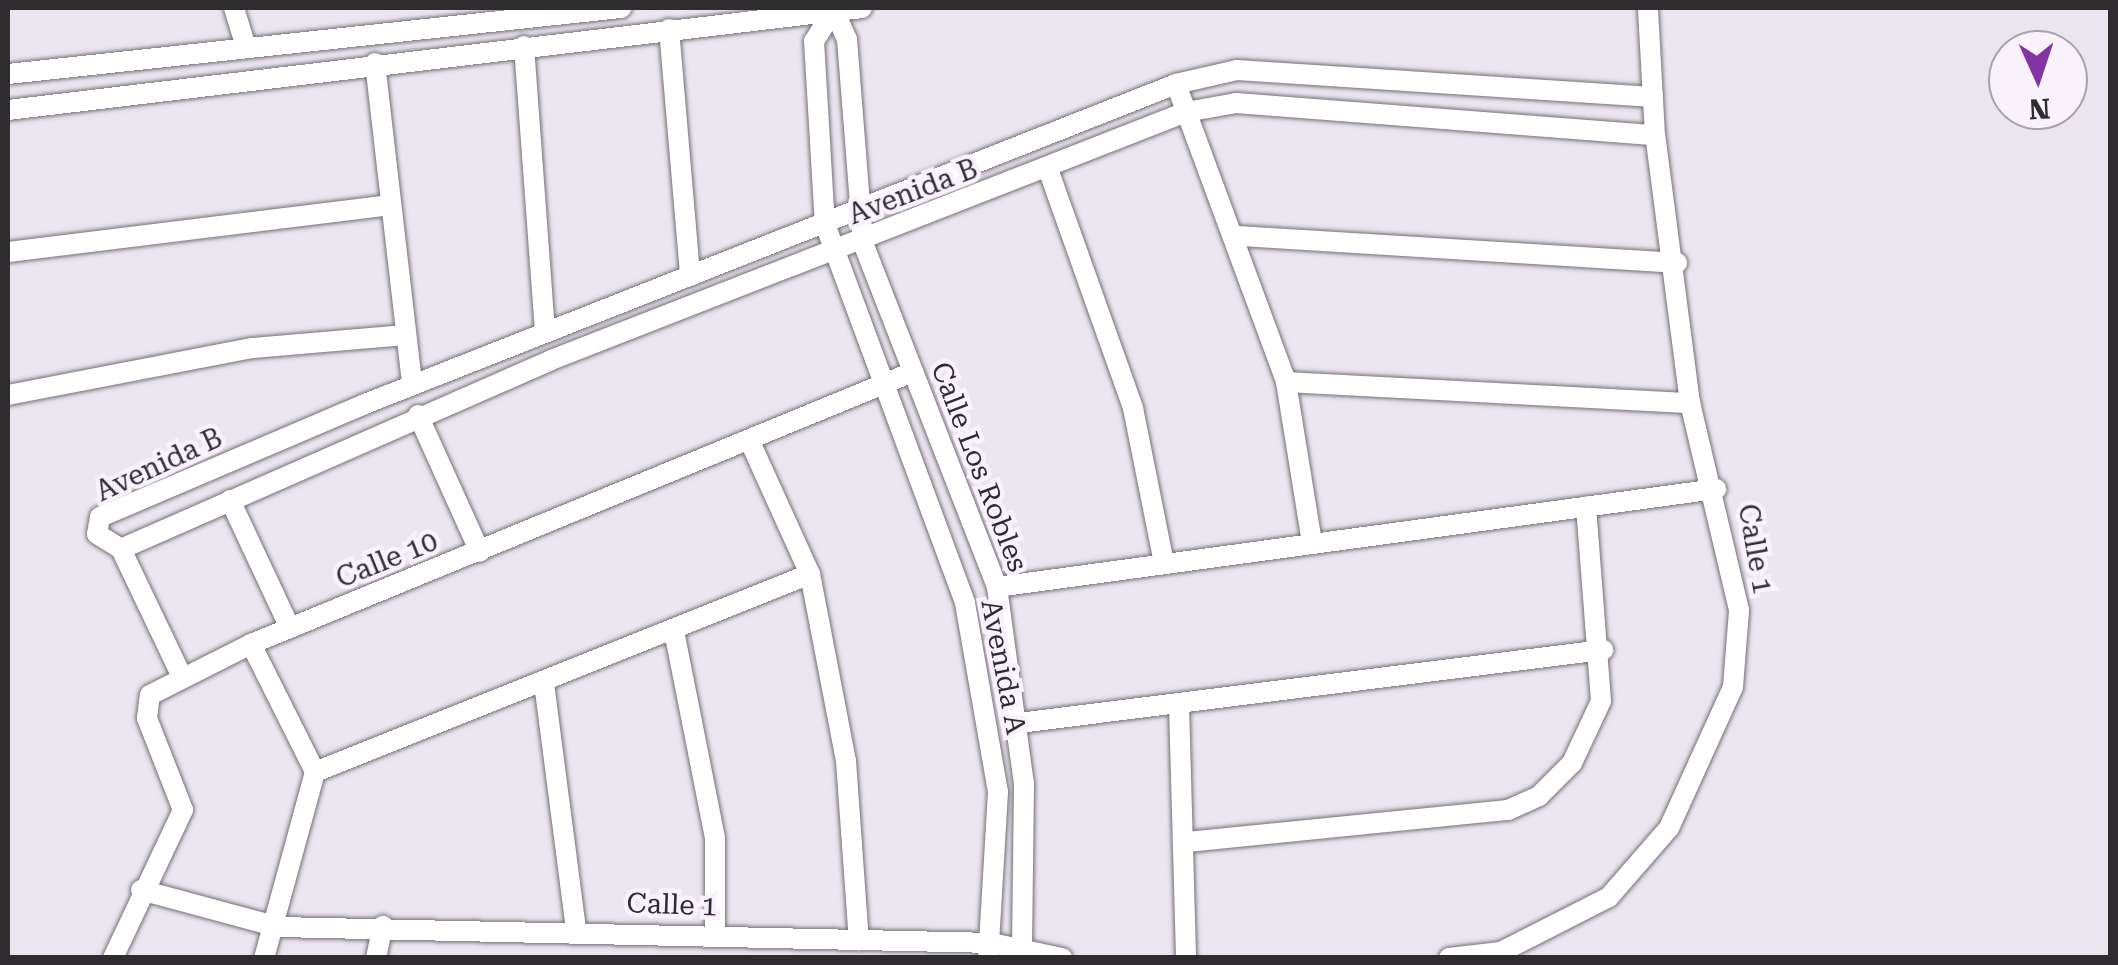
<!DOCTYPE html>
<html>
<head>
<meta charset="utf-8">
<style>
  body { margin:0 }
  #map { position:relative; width:2118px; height:965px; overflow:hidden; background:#ebe5ef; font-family:"Roboto Serif",serif }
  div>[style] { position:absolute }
  .roads { filter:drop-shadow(0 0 2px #746e77) drop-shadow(0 0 2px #746e77) }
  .street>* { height:20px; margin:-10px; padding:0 10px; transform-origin:10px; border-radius:10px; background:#fff }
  span { translate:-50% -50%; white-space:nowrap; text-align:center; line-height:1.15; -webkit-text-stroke:9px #f9f2fc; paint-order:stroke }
  .street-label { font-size:28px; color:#2f2c30 }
  .frame { position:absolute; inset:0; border:10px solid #2f2c30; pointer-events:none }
  .north { position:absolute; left:1988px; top:30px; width:100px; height:100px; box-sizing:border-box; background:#f9f2fc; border:2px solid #a8a3aa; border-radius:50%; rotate:177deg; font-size:28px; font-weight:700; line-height:40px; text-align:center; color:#2f2c30 }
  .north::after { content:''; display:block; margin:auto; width:35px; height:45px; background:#8333a3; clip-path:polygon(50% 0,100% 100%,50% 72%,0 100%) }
</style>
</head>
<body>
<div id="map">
  <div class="roads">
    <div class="street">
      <i style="left:234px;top:8px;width:38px;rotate:73deg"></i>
      <i style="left:833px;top:8px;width:34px;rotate:66deg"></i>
      <i style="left:847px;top:39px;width:205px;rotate:85.5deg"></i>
      <i style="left:863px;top:243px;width:369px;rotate:68.7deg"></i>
      <i style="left:997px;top:587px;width:198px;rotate:82.2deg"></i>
      <i style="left:1024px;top:783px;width:175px;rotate:90.7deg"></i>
      <i style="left:833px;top:11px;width:36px;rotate:122deg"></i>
      <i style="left:814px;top:41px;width:183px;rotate:86.6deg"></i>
      <i style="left:825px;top:224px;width:404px;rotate:69.7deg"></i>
      <i style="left:965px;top:603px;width:192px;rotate:80.1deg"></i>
      <i style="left:998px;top:792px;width:166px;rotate:93.4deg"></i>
      <i style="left:669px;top:29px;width:248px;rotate:85.1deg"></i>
      <i style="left:524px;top:46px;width:287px;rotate:85.8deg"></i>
      <i style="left:375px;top:63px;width:324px;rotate:83.4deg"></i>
      <i style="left:8px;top:74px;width:617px;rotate:-6.15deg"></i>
      <i style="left:1176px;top:84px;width:318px;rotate:69.7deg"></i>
      <i style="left:1286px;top:382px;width:162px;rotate:80.8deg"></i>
      <i style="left:1653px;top:97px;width:417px;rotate:-176.3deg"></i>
      <i style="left:1237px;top:70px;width:63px;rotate:167.1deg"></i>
      <i style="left:1176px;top:84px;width:872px;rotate:158.47deg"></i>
      <i style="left:365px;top:404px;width:288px;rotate:156.9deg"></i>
      <i style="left:100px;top:517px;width:17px;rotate:100deg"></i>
      <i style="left:97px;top:534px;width:28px;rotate:32deg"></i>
      <i style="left:121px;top:549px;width:470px;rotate:-23.7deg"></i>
      <i style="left:551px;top:360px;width:682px;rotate:-21.33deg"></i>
      <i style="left:1186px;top:112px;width:51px;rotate:-10.2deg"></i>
      <i style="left:1236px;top:103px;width:420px;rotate:4.4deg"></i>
      <i style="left:8px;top:110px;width:860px;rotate:-6.81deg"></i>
      <i style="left:1048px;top:169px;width:254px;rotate:70.4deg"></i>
      <i style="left:1133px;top:408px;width:158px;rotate:78.7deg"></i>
      <i style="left:1239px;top:236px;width:439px;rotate:3.5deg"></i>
      <i style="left:8px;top:252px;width:384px;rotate:-7deg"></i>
      <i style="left:1286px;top:382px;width:405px;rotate:3deg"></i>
      <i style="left:8px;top:395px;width:249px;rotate:-10.9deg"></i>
      <i style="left:253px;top:348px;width:153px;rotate:-4.9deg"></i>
      <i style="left:418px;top:415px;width:150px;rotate:65.7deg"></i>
      <i style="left:751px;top:444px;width:143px;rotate:65.6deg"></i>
      <i style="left:810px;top:574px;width:190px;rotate:79.1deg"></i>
      <i style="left:846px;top:761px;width:180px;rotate:85.9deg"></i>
      <i style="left:230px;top:500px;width:141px;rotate:64.9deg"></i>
      <i style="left:121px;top:549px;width:140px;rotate:64.5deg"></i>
      <i style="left:997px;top:587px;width:726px;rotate:-7.76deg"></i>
      <i style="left:674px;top:631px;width:211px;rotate:78.8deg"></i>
      <i style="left:715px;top:838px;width:95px;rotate:90deg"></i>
      <i style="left:251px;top:644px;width:143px;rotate:63.4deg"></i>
      <i style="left:315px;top:772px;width:193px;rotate:105.3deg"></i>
      <i style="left:544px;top:683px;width:248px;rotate:82.6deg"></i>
      <i style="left:1179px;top:705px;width:253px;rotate:88.4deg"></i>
      <i style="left:1019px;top:723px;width:589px;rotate:-7.13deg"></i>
      <i style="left:315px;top:772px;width:533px;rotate:-21.8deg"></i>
      <i style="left:1187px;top:842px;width:323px;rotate:-5.7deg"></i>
      <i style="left:1508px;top:810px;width:34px;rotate:-24deg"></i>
      <i style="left:1539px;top:796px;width:47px;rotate:-45deg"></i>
      <i style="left:1572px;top:763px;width:68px;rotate:-64.9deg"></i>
      <i style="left:1601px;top:701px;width:195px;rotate:-94.4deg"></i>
      <i style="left:141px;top:890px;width:142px;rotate:15.1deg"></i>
      <i style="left:278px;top:927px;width:714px;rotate:1.28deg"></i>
      <i style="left:992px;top:943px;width:72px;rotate:12.1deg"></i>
      <i style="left:113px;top:958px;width:164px;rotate:-64.7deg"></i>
      <i style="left:183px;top:810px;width:99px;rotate:-111.4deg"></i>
      <i style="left:147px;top:718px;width:23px;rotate:-83deg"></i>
      <i style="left:150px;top:695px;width:113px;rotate:-26.8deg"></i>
      <i style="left:251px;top:644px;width:716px;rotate:-22.34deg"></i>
      <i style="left:376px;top:958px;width:33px;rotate:-78deg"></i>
      <i style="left:1449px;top:958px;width:52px;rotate:-6.6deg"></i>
      <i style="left:1501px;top:952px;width:121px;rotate:-27deg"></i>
      <i style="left:1609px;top:897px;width:91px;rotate:-49deg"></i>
      <i style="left:1669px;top:828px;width:155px;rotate:-65.6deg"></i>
      <i style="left:1733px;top:687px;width:77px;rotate:-85.5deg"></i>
      <i style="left:1739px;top:610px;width:213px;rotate:-103.3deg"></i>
      <i style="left:1690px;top:403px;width:270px;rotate:-97.4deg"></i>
      <i style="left:1655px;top:135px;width:127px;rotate:-93.2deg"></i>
    </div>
  </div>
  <div class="street-label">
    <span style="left:913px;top:192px;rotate:-21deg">Avenida B</span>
    <span style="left:159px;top:465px;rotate:-25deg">Avenida B</span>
    <span style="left:979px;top:467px;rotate:69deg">Calle Los Robles</span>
    <span style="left:1755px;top:549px;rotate:80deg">Calle 1</span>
    <span style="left:387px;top:560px;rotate:-22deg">Calle 10</span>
    <span style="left:1003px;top:667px;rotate:79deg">Avenida A</span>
    <span style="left:672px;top:905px;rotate:2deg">Calle 1</span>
  </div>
  <div class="frame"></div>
  <div class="north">N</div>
</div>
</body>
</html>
